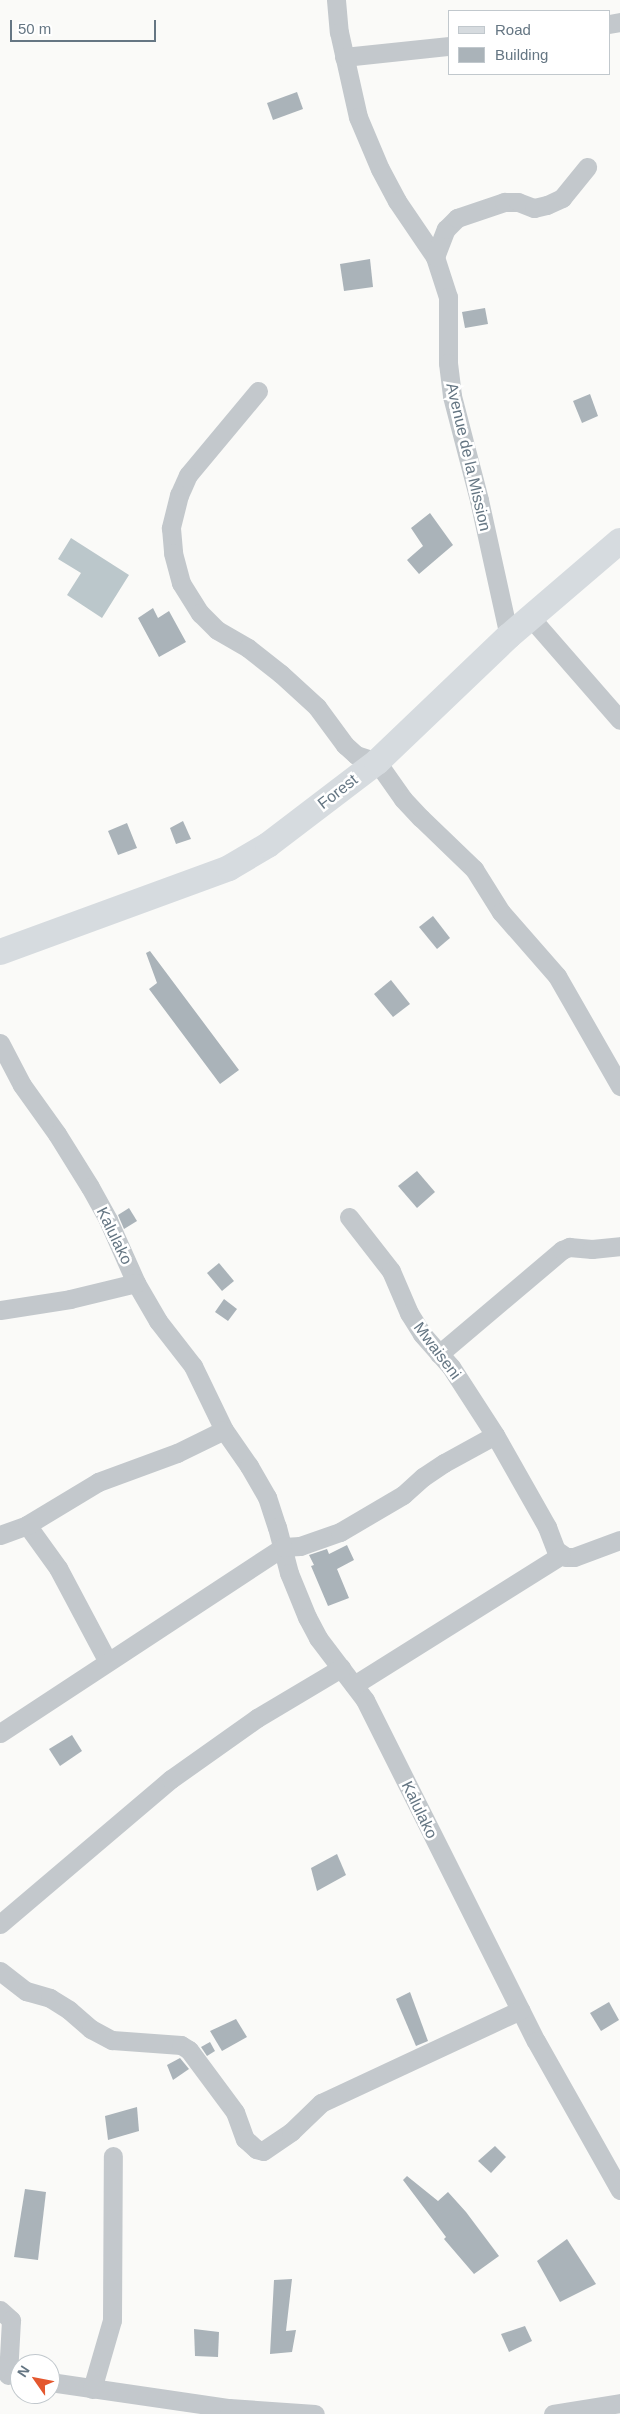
<!DOCTYPE html>
<html>
<head>
<meta charset="utf-8">
<style>
  body { margin:0 }
  #map { position:relative; width:620px; height:2414px; overflow:hidden; background:#fafaf8; font-family:Helvetica,sans-serif }
  div>[style] { position:absolute }
  .water>* { inset:0; background:#bbc7cb }
  .building>* { inset:0; background:#aab3b9 }
  .street>* { height:19px; margin:-9.5px; padding:0 9.5px; transform-origin:9.5px; border-radius:9.5px; background:#c3c8cc }
  .secondary>* { height:26px; margin:-13px; padding:0 13px; transform-origin:13px; border-radius:13px; background:#d6dbdf }
  span { translate:-50% -50%; white-space:nowrap; text-align:center; line-height:1.15; -webkit-text-stroke:5px #fff; paint-order:stroke }
  .street-label { font-size:16px; color:#657683 }
  .legend { position:absolute; left:448px; top:10px; width:162px; height:65px; box-sizing:border-box; background:#fff; border:1px solid #c1c8cd; margin:0; padding:6px 9px; list-style:none; font-size:15px; color:#657683 }
  .legend li { display:flex; align-items:center; gap:10px; height:25px }
  .legend b { width:25px; border:1px solid #c1c8cd }
  .north { position:absolute; left:10px; top:2354px; width:50px; height:50px; box-sizing:border-box; background:#fff; border:1px solid #c1c8cd; border-radius:50%; rotate:303deg; font-size:14px; font-weight:700; line-height:20px; text-align:center; color:#657683 }
  .north::after { content:''; display:block; margin:auto; width:18px; height:22px; background:#e4572e; clip-path:polygon(50% 0,100% 100%,50% 72%,0 100%) }
  .scale { position:absolute; left:10px; top:20px; width:146px; height:22px; box-sizing:border-box; border:2px solid #657683; border-top:0; padding-left:6px; font-size:15px; line-height:18px; white-space:nowrap; color:#657683; -webkit-text-stroke:4px #fff; paint-order:stroke }
</style>
</head>
<body>
<div id="map">
  <div class="water">
    <i style="clip-path:polygon(71px 538px,129px 575px,102px 618px,67px 595px,81px 573px,58px 559px)"></i>
  </div>
  <div class="building">
    <i style="clip-path:polygon(297px 92px,303px 109px,273px 120px,267px 103px)"></i>
    <i style="clip-path:polygon(370px 259px,373px 287px,344px 291px,340px 264px)"></i>
    <i style="clip-path:polygon(485px 308px,488px 324px,465px 328px,462px 312px)"></i>
    <i style="clip-path:polygon(590px 394px,598px 416px,582px 423px,573px 401px)"></i>
    <i style="clip-path:polygon(430px 513px,453px 545px,419px 574px,407px 560px,423px 546px,411px 528px)"></i>
    <i style="clip-path:polygon(153px 608px,158px 618px,169px 611px,186px 642px,159px 657px,138px 618px)"></i>
    <i style="clip-path:polygon(183px 821px,191px 839px,176px 844px,170px 828px)"></i>
    <i style="clip-path:polygon(127px 823px,137px 848px,118px 855px,108px 831px)"></i>
    <i style="clip-path:polygon(433px 916px,450px 938px,437px 949px,419px 927px)"></i>
    <i style="clip-path:polygon(150px 951px,239px 1070px,220px 1084px,149px 989px,157px 983px,146px 953px)"></i>
    <i style="clip-path:polygon(391px 980px,410px 1004px,393px 1017px,374px 994px)"></i>
    <i style="clip-path:polygon(417px 1171px,435px 1192px,417px 1208px,398px 1186px)"></i>
    <i style="clip-path:polygon(129px 1208px,137px 1221px,124px 1229px,118px 1215px)"></i>
    <i style="clip-path:polygon(219px 1263px,234px 1281px,222px 1291px,207px 1273px)"></i>
    <i style="clip-path:polygon(224px 1299px,237px 1309px,228px 1321px,215px 1312px)"></i>
    <i style="clip-path:polygon(347px 1545px,354px 1560px,337px 1569px,349px 1598px,328px 1606px,311px 1566px,314px 1565px,309px 1555px,327px 1549px,329px 1554px)"></i>
    <i style="clip-path:polygon(72px 1735px,82px 1751px,60px 1766px,49px 1749px)"></i>
    <i style="clip-path:polygon(337px 1854px,346px 1875px,317px 1891px,311px 1868px)"></i>
    <i style="clip-path:polygon(410px 1992px,428px 2041px,416px 2046px,396px 1999px)"></i>
    <i style="clip-path:polygon(609px 2002px,619px 2020px,601px 2031px,590px 2013px)"></i>
    <i style="clip-path:polygon(236px 2019px,247px 2037px,222px 2051px,210px 2031px)"></i>
    <i style="clip-path:polygon(210px 2042px,215px 2051px,207px 2056px,201px 2047px)"></i>
    <i style="clip-path:polygon(180px 2058px,189px 2069px,173px 2080px,167px 2065px)"></i>
    <i style="clip-path:polygon(137px 2107px,139px 2131px,108px 2140px,105px 2116px)"></i>
    <i style="clip-path:polygon(495px 2146px,506px 2157px,491px 2173px,478px 2161px)"></i>
    <i style="clip-path:polygon(407px 2176px,438px 2201px,448px 2192px,466px 2212px,499px 2256px,474px 2274px,444px 2239px,446px 2237px,403px 2180px)"></i>
    <i style="clip-path:polygon(25px 2189px,46px 2192px,38px 2260px,14px 2257px)"></i>
    <i style="clip-path:polygon(567px 2239px,596px 2284px,560px 2302px,537px 2261px)"></i>
    <i style="clip-path:polygon(292px 2279px,286px 2331px,296px 2330px,292px 2352px,270px 2354px,274px 2280px)"></i>
    <i style="clip-path:polygon(525px 2326px,532px 2341px,509px 2352px,501px 2334px)"></i>
    <i style="clip-path:polygon(194px 2329px,219px 2332px,218px 2357px,195px 2356px)"></i>
  </div>
  <div class="street">
    <i style="left:336px;top:0;width:32px;rotate:85deg"></i>
    <i style="left:339px;top:32px;width:87px;rotate:77.4deg"></i>
    <i style="left:358px;top:117px;width:56px;rotate:67.1deg"></i>
    <i style="left:380px;top:169px;width:36px;rotate:62deg"></i>
    <i style="left:397px;top:201px;width:68px;rotate:55.8deg"></i>
    <i style="left:435px;top:257px;width:42px;rotate:72deg"></i>
    <i style="left:448px;top:297px;width:66px;rotate:90deg"></i>
    <i style="left:448px;top:363px;width:33px;rotate:83deg"></i>
    <i style="left:452px;top:396px;width:107px;rotate:75.4deg"></i>
    <i style="left:479px;top:500px;width:139px;rotate:77.6deg"></i>
    <i style="left:609px;top:24px;width:11px;rotate:-10deg"></i>
    <i style="left:344px;top:57px;width:106px;rotate:-6deg"></i>
    <i style="left:435px;top:257px;width:30px;rotate:-69deg"></i>
    <i style="left:446px;top:229px;width:16px;rotate:-45deg"></i>
    <i style="left:457px;top:218px;width:50px;rotate:-18.8deg"></i>
    <i style="left:504px;top:202px;width:14px"></i>
    <i style="left:518px;top:202px;width:17px;rotate:21deg"></i>
    <i style="left:534px;top:208px;width:13px;rotate:-13deg"></i>
    <i style="left:547px;top:205px;width:17px;rotate:-25deg"></i>
    <i style="left:562px;top:198px;width:40px;rotate:-51deg"></i>
    <i style="left:258px;top:391px;width:109px;rotate:129.8deg"></i>
    <i style="left:188px;top:475px;width:22px;rotate:114deg"></i>
    <i style="left:179px;top:495px;width:34px;rotate:104deg"></i>
    <i style="left:171px;top:528px;width:25px;rotate:85deg"></i>
    <i style="left:173px;top:553px;width:31px;rotate:75deg"></i>
    <i style="left:181px;top:583px;width:36px;rotate:58deg"></i>
    <i style="left:200px;top:613px;width:24px;rotate:45deg"></i>
    <i style="left:217px;top:630px;width:36px;rotate:30deg"></i>
    <i style="left:248px;top:648px;width:42px;rotate:38.2deg"></i>
    <i style="left:281px;top:674px;width:49px;rotate:42.5deg"></i>
    <i style="left:317px;top:707px;width:47px;rotate:53.6deg"></i>
    <i style="left:345px;top:745px;width:15px;rotate:42deg"></i>
    <i style="left:356px;top:755px;width:22px;rotate:18deg"></i>
    <i style="left:377px;top:762px;width:45px;rotate:54.9deg"></i>
    <i style="left:403px;top:799px;width:26px;rotate:47deg"></i>
    <i style="left:421px;top:818px;width:74px;rotate:43.9deg"></i>
    <i style="left:474px;top:869px;width:51px;rotate:57.9deg"></i>
    <i style="left:501px;top:912px;width:85px;rotate:48.8deg"></i>
    <i style="left:557px;top:976px;width:127px;rotate:60.2deg"></i>
    <i style="left:531px;top:618px;width:135px;rotate:48.9deg"></i>
    <i style="left:0;top:1043px;width:47px;rotate:62.4deg"></i>
    <i style="left:22px;top:1085px;width:60px;rotate:54.5deg"></i>
    <i style="left:57px;top:1134px;width:62px;rotate:58.1deg"></i>
    <i style="left:90px;top:1187px;width:38px;rotate:61deg"></i>
    <i style="left:108px;top:1220px;width:69px;rotate:66deg"></i>
    <i style="left:136px;top:1283px;width:44px;rotate:59.9deg"></i>
    <i style="left:158px;top:1321px;width:57px;rotate:52.1deg"></i>
    <i style="left:193px;top:1366px;width:71px;rotate:64.2deg"></i>
    <i style="left:224px;top:1430px;width:44px;rotate:55.2deg"></i>
    <i style="left:249px;top:1466px;width:36px;rotate:60deg"></i>
    <i style="left:267px;top:1497px;width:32px;rotate:72deg"></i>
    <i style="left:277px;top:1527px;width:48px;rotate:75.4deg"></i>
    <i style="left:289px;top:1573px;width:48px;rotate:67.8deg"></i>
    <i style="left:307px;top:1617px;width:24px;rotate:62deg"></i>
    <i style="left:318px;top:1638px;width:78px;rotate:52.8deg"></i>
    <i style="left:365px;top:1700px;width:381px;rotate:63.4deg"></i>
    <i style="left:536px;top:2041px;width:171px;rotate:60.6deg"></i>
    <i style="left:349px;top:1217px;width:68px;rotate:52.1deg"></i>
    <i style="left:391px;top:1271px;width:46px;rotate:66.8deg"></i>
    <i style="left:409px;top:1313px;width:25px;rotate:58deg"></i>
    <i style="left:422px;top:1334px;width:44px;rotate:48.7deg"></i>
    <i style="left:451px;top:1367px;width:81px;rotate:57.1deg"></i>
    <i style="left:495px;top:1435px;width:106px;rotate:60.5deg"></i>
    <i style="left:547px;top:1527px;width:25px;rotate:69deg"></i>
    <i style="left:556px;top:1550px;width:12px;rotate:35deg"></i>
    <i style="left:566px;top:1557px;width:8px"></i>
    <i style="left:574px;top:1557px;width:49px;rotate:-20.3deg"></i>
    <i style="left:0;top:1310px;width:71px;rotate:-8.9deg"></i>
    <i style="left:70px;top:1299px;width:68px;rotate:-13.6deg"></i>
    <i style="left:439px;top:1354px;width:161px;rotate:-40.2deg"></i>
    <i style="left:562px;top:1250px;width:8px;rotate:-23deg"></i>
    <i style="left:569px;top:1247px;width:23px;rotate:5deg"></i>
    <i style="left:592px;top:1249px;width:28px;rotate:-6deg"></i>
    <i style="left:27px;top:1525px;width:53px;rotate:54.2deg"></i>
    <i style="left:58px;top:1568px;width:106px;rotate:62deg"></i>
    <i style="left:0;top:1535px;width:29px;rotate:-20deg"></i>
    <i style="left:27px;top:1525px;width:83px;rotate:-31.2deg"></i>
    <i style="left:98px;top:1482px;width:84px;rotate:-20.2deg"></i>
    <i style="left:177px;top:1453px;width:52px;rotate:-26.1deg"></i>
    <i style="left:354px;top:1685px;width:244px;rotate:-32.1deg"></i>
    <i style="left:0;top:1733px;width:339px;rotate:-33.3deg"></i>
    <i style="left:283px;top:1547px;width:17px;rotate:-3deg"></i>
    <i style="left:300px;top:1546px;width:42px;rotate:-19.3deg"></i>
    <i style="left:340px;top:1532px;width:73px;rotate:-30.4deg"></i>
    <i style="left:403px;top:1495px;width:27px;rotate:-42deg"></i>
    <i style="left:423px;top:1477px;width:25px;rotate:-34deg"></i>
    <i style="left:444px;top:1463px;width:58px;rotate:-28.8deg"></i>
    <i style="left:0;top:1924px;width:224px;rotate:-40.3deg"></i>
    <i style="left:171px;top:1779px;width:105px;rotate:-35.3deg"></i>
    <i style="left:257px;top:1718px;width:98px;rotate:-30.8deg"></i>
    <i style="left:0;top:1971px;width:33px;rotate:38deg"></i>
    <i style="left:26px;top:1991px;width:25px;rotate:16deg"></i>
    <i style="left:50px;top:1998px;width:22px;rotate:32deg"></i>
    <i style="left:69px;top:2010px;width:29px;rotate:41deg"></i>
    <i style="left:91px;top:2029px;width:24px;rotate:28deg"></i>
    <i style="left:112px;top:2040px;width:69px;rotate:4.1deg"></i>
    <i style="left:181px;top:2045px;width:9px;rotate:32deg"></i>
    <i style="left:189px;top:2050px;width:77px;rotate:53.4deg"></i>
    <i style="left:235px;top:2112px;width:29px;rotate:70deg"></i>
    <i style="left:245px;top:2139px;width:15px;rotate:42deg"></i>
    <i style="left:256px;top:2149px;width:7px;rotate:16deg"></i>
    <i style="left:263px;top:2151px;width:34px;rotate:-34deg"></i>
    <i style="left:291px;top:2132px;width:42px;rotate:-44deg"></i>
    <i style="left:321px;top:2103px;width:220px;rotate:-25deg"></i>
    <i style="left:0;top:2310px;width:15px;rotate:42deg"></i>
    <i style="left:11px;top:2320px;width:55px;rotate:93.1deg"></i>
    <i style="left:50px;top:2382px;width:181px;rotate:8.3deg"></i>
    <i style="left:229px;top:2408px;width:86px;rotate:4deg"></i>
    <i style="left:92px;top:2389px;width:72px;rotate:-73.8deg"></i>
    <i style="left:112px;top:2320px;width:164px;rotate:-89.7deg"></i>
    <i style="left:553px;top:2414px;width:68px;rotate:-9.3deg"></i>
  </div>
  <div class="secondary">
    <i style="left:0;top:952px;width:244px;rotate:-20.1deg"></i>
    <i style="left:229px;top:868px;width:45px;rotate:-30.5deg"></i>
    <i style="left:268px;top:845px;width:137px;rotate:-37.3deg"></i>
    <i style="left:377px;top:762px;width:182px;rotate:-43.7deg"></i>
    <i style="left:509px;top:636px;width:146px;rotate:-40.6deg"></i>
  </div>
  <div class="street-label">
    <span style="left:468px;top:457px;rotate:77deg">Avenue de la Mission</span>
    <span style="left:338px;top:792px;rotate:-38deg">Forest</span>
    <span style="left:114px;top:1236px;rotate:64deg">Kalulako</span>
    <span style="left:437px;top:1351px;rotate:53deg">Mwaiseni</span>
    <span style="left:419px;top:1810px;rotate:64deg">Kalulako</span>
  </div>
  <ul class="legend">
  <li><b style="height:6px;background:#d6dbdf"></b>Road</li>
  <li><b style="height:14px;background:#aab3b9"></b>Building</li>
  </ul>
  <div class="north">N</div>
  <div class="scale">50 m</div>
</div>
</body>
</html>
